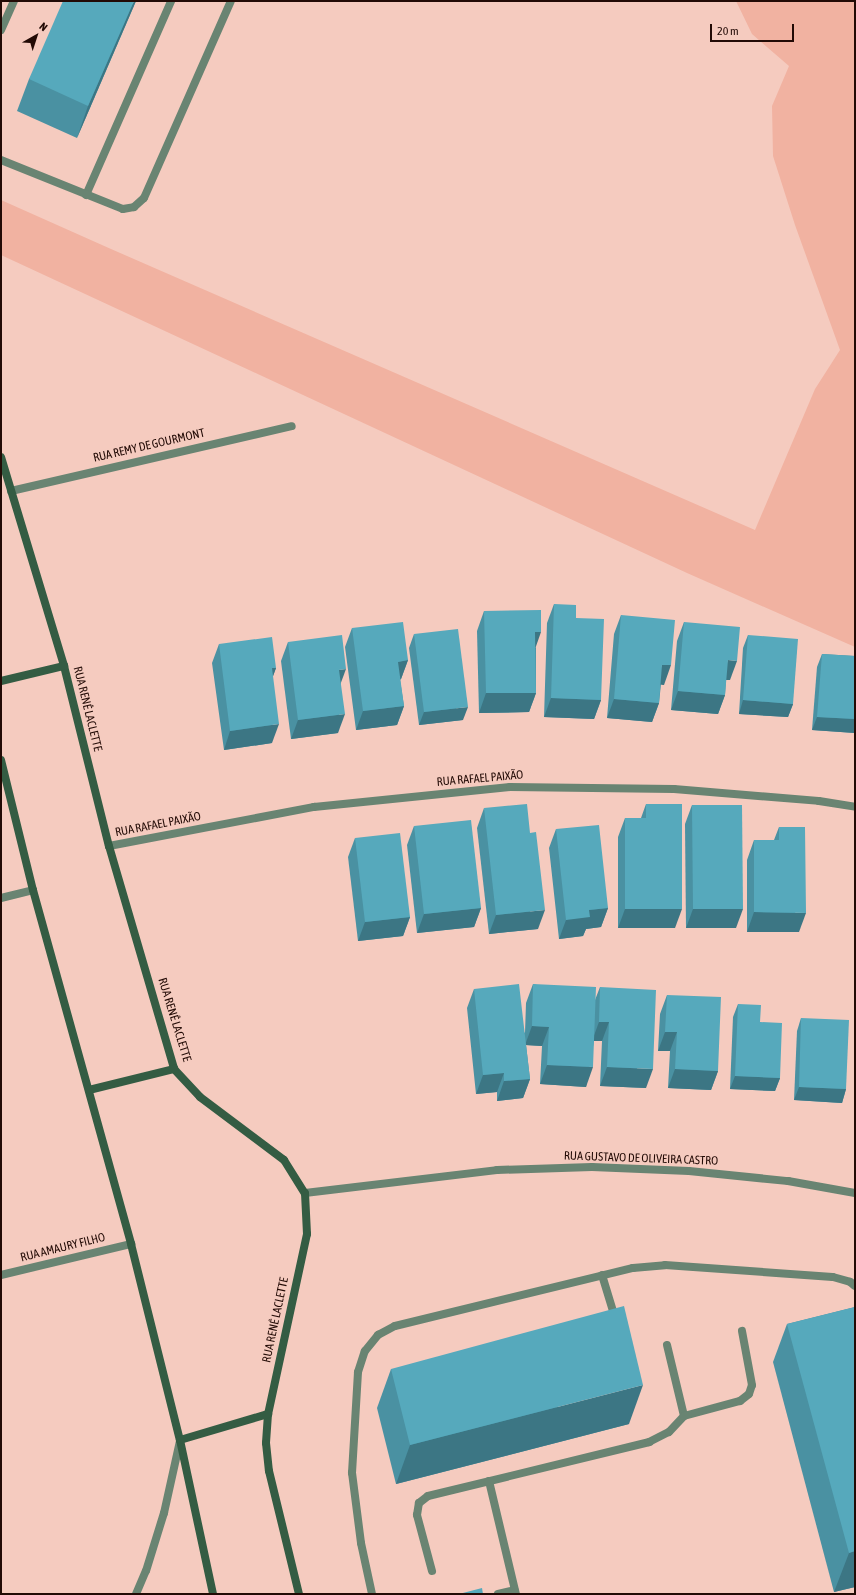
<!DOCTYPE html>
<html>
<head>
<meta charset="utf-8">
<style>
  body { margin:0 }
  #map { position:relative; width:856px; height:1595px; overflow:hidden; background:#f5cbbf; font-family:"Asap Condensed",sans-serif }
  div>[style] { position:absolute }
  .green>* { inset:0; background:#f1b2a1 }
  .lane>* { height:8px; margin:-4px; padding:0 4px; transform-origin:4px; border-radius:4px; background:#698472 }
  .street>* { height:8px; margin:-4px; padding:0 4px; transform-origin:4px; border-radius:4px; background:#698472 }
  .secondary>* { height:8px; margin:-4px; padding:0 4px; transform-origin:4px; border-radius:4px; background:#345c43 }
  .wall>* { inset:0; background:#4a91a2 }
  .shaded-wall>* { inset:0; background:#3c7684 }
  .building>* { inset:0; background:#56a9bc }
  span { translate:-50% -50%; white-space:nowrap; text-align:center; line-height:1.15; -webkit-text-stroke:3px #f5cbbf; paint-order:stroke }
  .street-label { font-size:12px; color:#220a05 }
  .frame { position:absolute; inset:0; border:2px solid #220a05; pointer-events:none }
  .north { position:absolute; left:16px; top:16px; width:40px; height:40px; -webkit-text-stroke:3px #f5cbbf; paint-order:stroke; rotate:39deg; font-size:11px; font-weight:700; line-height:16px; text-align:center; color:#220a05 }
  .north::after { content:''; display:block; margin:auto; width:14px; height:18px; background:#220a05; clip-path:polygon(50% 0,100% 100%,50% 72%,0 100%) }
  .scale { position:absolute; left:710px; top:24px; width:84px; height:18px; box-sizing:border-box; border:2px solid #220a05; border-top:0; padding-left:5px; font-size:12px; line-height:14px; white-space:nowrap; color:#220a05; -webkit-text-stroke:3px #f5cbbf; paint-order:stroke }
</style>
</head>
<body>
<div id="map">
  <div class="green">
    <i style="clip-path:polygon(736px 1px,855px 1px,855px 647px,687px 573px,1px 255px,1px 200px,111px 249px,755px 530px,815px 389px,840px 350px,795px 225px,773px 156px,772px 106px,789px 66px,752px 34px)"></i>
  </div>
  <div class="lane">
    <i style="left:1px;top:30px;width:32px;rotate:-66deg"></i>
    <i style="left:86px;top:195px;width:212px;rotate:-66.3deg"></i>
    <i style="left:602px;top:1275px;width:39px;rotate:73deg"></i>
    <i style="left:613px;top:1312px;width:8px;rotate:104deg"></i>
    <i style="left:498px;top:1594px;width:17px;rotate:-13deg"></i>
  </div>
  <div class="street">
    <i style="left:1px;top:160px;width:131px;rotate:21.9deg"></i>
    <i style="left:123px;top:209px;width:11px;rotate:-10deg"></i>
    <i style="left:134px;top:207px;width:13px;rotate:-42deg"></i>
    <i style="left:144px;top:198px;width:215px;rotate:-66.2deg"></i>
    <i style="left:11px;top:491px;width:288px;rotate:-13deg"></i>
    <i style="left:109px;top:846px;width:209px;rotate:-10.8deg"></i>
    <i style="left:314px;top:807px;width:197px;rotate:-5.8deg"></i>
    <i style="left:510px;top:787px;width:164px;rotate:0.7deg"></i>
    <i style="left:674px;top:789px;width:145px;rotate:4.7deg"></i>
    <i style="left:819px;top:801px;width:36px;rotate:9deg"></i>
    <i style="left:1px;top:898px;width:33px;rotate:-14deg"></i>
    <i style="left:305px;top:1193px;width:193px;rotate:-6.8deg"></i>
    <i style="left:497px;top:1170px;width:95px;rotate:-1.8deg"></i>
    <i style="left:592px;top:1167px;width:97px;rotate:2.4deg"></i>
    <i style="left:689px;top:1171px;width:100px;rotate:5.8deg"></i>
    <i style="left:788px;top:1181px;width:68px;rotate:10.2deg"></i>
    <i style="left:1px;top:1275px;width:134px;rotate:-13.4deg"></i>
    <i style="left:667px;top:1345px;width:73px;rotate:76.5deg"></i>
    <i style="left:489px;top:1481px;width:116px;rotate:76.6deg"></i>
    <i style="left:432px;top:1571px;width:58px;rotate:-105deg"></i>
    <i style="left:417px;top:1515px;width:12px;rotate:-81deg"></i>
    <i style="left:419px;top:1503px;width:11px;rotate:-38deg"></i>
    <i style="left:428px;top:1496px;width:228px;rotate:-13.7deg"></i>
    <i style="left:649px;top:1442px;width:22px;rotate:-27deg"></i>
    <i style="left:669px;top:1432px;width:22px;rotate:-47deg"></i>
    <i style="left:684px;top:1416px;width:58px;rotate:-15deg"></i>
    <i style="left:740px;top:1401px;width:11px;rotate:-38deg"></i>
    <i style="left:749px;top:1394px;width:9px;rotate:-72deg"></i>
    <i style="left:752px;top:1385px;width:55px;rotate:-100.5deg"></i>
    <i style="left:136px;top:1594px;width:25px;rotate:-67deg"></i>
    <i style="left:146px;top:1571px;width:61px;rotate:-72.8deg"></i>
    <i style="left:164px;top:1513px;width:74px;rotate:-77.5deg"></i>
    <i style="left:372px;top:1594px;width:52px;rotate:-102.2deg"></i>
    <i style="left:361px;top:1543px;width:71px;rotate:-97.3deg"></i>
    <i style="left:352px;top:1473px;width:101px;rotate:-86.6deg"></i>
    <i style="left:358px;top:1372px;width:22px;rotate:-72deg"></i>
    <i style="left:365px;top:1351px;width:21px;rotate:-51deg"></i>
    <i style="left:378px;top:1335px;width:19px;rotate:-28deg"></i>
    <i style="left:395px;top:1326px;width:245px;rotate:-13.7deg"></i>
    <i style="left:633px;top:1268px;width:32px;rotate:-5deg"></i>
    <i style="left:665px;top:1265px;width:168px;rotate:4.1deg"></i>
    <i style="left:833px;top:1277px;width:18px;rotate:16deg"></i>
    <i style="left:850px;top:1282px;width:6px;rotate:39deg"></i>
  </div>
  <div class="secondary">
    <i style="left:1px;top:457px;width:218px;rotate:73.2deg"></i>
    <i style="left:64px;top:666px;width:186px;rotate:76deg"></i>
    <i style="left:109px;top:846px;width:232px;rotate:73.7deg"></i>
    <i style="left:174px;top:1069px;width:38px;rotate:47deg"></i>
    <i style="left:200px;top:1097px;width:105px;rotate:36.9deg"></i>
    <i style="left:284px;top:1160px;width:39px;rotate:58deg"></i>
    <i style="left:305px;top:1193px;width:41px;rotate:87.2deg"></i>
    <i style="left:307px;top:1234px;width:184px;rotate:102.2deg"></i>
    <i style="left:268px;top:1414px;width:29px;rotate:94deg"></i>
    <i style="left:266px;top:1443px;width:28px;rotate:84deg"></i>
    <i style="left:269px;top:1471px;width:127px;rotate:76.3deg"></i>
    <i style="left:1px;top:681px;width:65px;rotate:-13.4deg"></i>
    <i style="left:1px;top:760px;width:134px;rotate:76.2deg"></i>
    <i style="left:33px;top:890px;width:367px;rotate:74.5deg"></i>
    <i style="left:131px;top:1244px;width:202px;rotate:76deg"></i>
    <i style="left:180px;top:1440px;width:157px;rotate:77.9deg"></i>
    <i style="left:89px;top:1090px;width:88px;rotate:-13.9deg"></i>
    <i style="left:180px;top:1440px;width:92px;rotate:-16.5deg"></i>
  </div>
  <div class="wall">
    <i style="clip-path:polygon(136px 1px,77px 138px,17px 111px,29px 79px)"></i>
    <i style="clip-path:polygon(554px 604px,576px 618px,601px 700px,594px 719px,544px 717px,547px 623px)"></i>
    <i style="clip-path:polygon(484px 611px,536px 648px,536px 693px,529px 712px,479px 713px,477px 631px)"></i>
    <i style="clip-path:polygon(621px 615px,664px 685px,661px 684px,659px 703px,652px 722px,607px 718px,614px 634px)"></i>
    <i style="clip-path:polygon(684px 622px,730px 680px,726px 680px,725px 695px,718px 714px,671px 710px,677px 641px)"></i>
    <i style="clip-path:polygon(352px 628px,408px 660px,401px 679px,400px 680px,404px 706px,397px 725px,356px 730px,345px 647px)"></i>
    <i style="clip-path:polygon(414px 634px,463px 720px,419px 725px,409px 648px)"></i>
    <i style="clip-path:polygon(748px 635px,793px 704px,788px 717px,739px 714px,743px 648px)"></i>
    <i style="clip-path:polygon(288px 642px,341px 684px,338px 733px,291px 739px,281px 661px)"></i>
    <i style="clip-path:polygon(219px 644px,276px 668px,273px 676px,272px 743px,224px 750px,212px 663px)"></i>
    <i style="clip-path:polygon(822px 654px,855px 656px,855px 733px,812px 730px,817px 667px)"></i>
    <i style="clip-path:polygon(646px 804px,675px 928px,618px 928px,618px 837px,625px 818px,641px 818px)"></i>
    <i style="clip-path:polygon(692px 805px,736px 928px,686px 928px,685px 824px)"></i>
    <i style="clip-path:polygon(484px 808px,538px 929px,489px 934px,477px 828px)"></i>
    <i style="clip-path:polygon(414px 826px,481px 908px,474px 927px,417px 933px,407px 845px)"></i>
    <i style="clip-path:polygon(779px 827px,799px 932px,747px 932px,747px 860px,754px 840px,774px 840px)"></i>
    <i style="clip-path:polygon(556px 829px,608px 908px,601px 927px,586px 929px,583px 936px,559px 939px,549px 848px)"></i>
    <i style="clip-path:polygon(355px 838px,410px 917px,403px 936px,358px 941px,348px 857px)"></i>
    <i style="clip-path:polygon(533px 984px,595px 1000px,600px 987px,646px 1088px,600px 1086px,602px 1041px,594px 1041px,586px 1087px,540px 1084px,542px 1046px,526px 1045px,530px 1079px,523px 1098px,497px 1101px,497px 1092px,476px 1094px,467px 1008px,474px 989px,525px 1033px,526px 1003px)"></i>
    <i style="clip-path:polygon(667px 995px,718px 1071px,711px 1090px,668px 1088px,670px 1051px,658px 1051px,660px 1014px)"></i>
    <i style="clip-path:polygon(738px 1004px,760px 1022px,780px 1078px,775px 1091px,730px 1089px,733px 1017px)"></i>
    <i style="clip-path:polygon(801px 1018px,846px 1089px,842px 1103px,794px 1100px,797px 1031px)"></i>
    <i style="clip-path:polygon(855px 1307px,855px 1587px,834px 1592px,773px 1362px,787px 1324px)"></i>
    <i style="clip-path:polygon(391px 1369px,629px 1424px,396px 1484px,377px 1408px)"></i>
  </div>
  <div class="shaded-wall">
    <i style="clip-path:polygon(134px 1px,136px 1px,77px 138px,88px 106px)"></i>
    <i style="clip-path:polygon(535px 632px,541px 632px,534px 652px)"></i>
    <i style="clip-path:polygon(408px 660px,401px 679px,391px 681px,398px 662px)"></i>
    <i style="clip-path:polygon(728px 660px,737px 661px,730px 680px,721px 680px)"></i>
    <i style="clip-path:polygon(662px 665px,671px 665px,664px 685px,655px 684px)"></i>
    <i style="clip-path:polygon(272px 668px,276px 668px,269px 687px)"></i>
    <i style="clip-path:polygon(346px 669px,339px 688px,339px 670px)"></i>
    <i style="clip-path:polygon(678px 691px,725px 695px,718px 714px,671px 710px)"></i>
    <i style="clip-path:polygon(486px 693px,536px 693px,529px 712px,479px 713px)"></i>
    <i style="clip-path:polygon(551px 698px,601px 700px,594px 719px,544px 717px)"></i>
    <i style="clip-path:polygon(614px 699px,659px 703px,652px 722px,607px 718px)"></i>
    <i style="clip-path:polygon(743px 700px,793px 704px,788px 717px,739px 714px)"></i>
    <i style="clip-path:polygon(404px 706px,397px 725px,356px 730px,363px 711px)"></i>
    <i style="clip-path:polygon(468px 707px,463px 720px,419px 725px,424px 712px)"></i>
    <i style="clip-path:polygon(345px 714px,338px 733px,291px 739px,298px 720px)"></i>
    <i style="clip-path:polygon(817px 717px,855px 719px,855px 733px,812px 730px)"></i>
    <i style="clip-path:polygon(279px 724px,272px 743px,224px 750px,230px 731px)"></i>
    <i style="clip-path:polygon(481px 908px,474px 927px,417px 933px,424px 914px)"></i>
    <i style="clip-path:polygon(608px 908px,601px 927px,586px 929px,583px 936px,559px 939px,566px 920px,589px 910px)"></i>
    <i style="clip-path:polygon(625px 909px,682px 909px,675px 928px,618px 928px)"></i>
    <i style="clip-path:polygon(693px 909px,743px 909px,736px 928px,686px 928px)"></i>
    <i style="clip-path:polygon(545px 910px,538px 929px,489px 934px,496px 915px)"></i>
    <i style="clip-path:polygon(754px 912px,806px 913px,799px 932px,747px 932px)"></i>
    <i style="clip-path:polygon(410px 917px,403px 936px,358px 941px,365px 922px)"></i>
    <i style="clip-path:polygon(599px 1022px,609px 1022px,602px 1041px,592px 1041px)"></i>
    <i style="clip-path:polygon(532px 1026px,549px 1027px,542px 1046px,525px 1045px)"></i>
    <i style="clip-path:polygon(665px 1032px,677px 1032px,670px 1051px,658px 1051px)"></i>
    <i style="clip-path:polygon(547px 1065px,593px 1067px,586px 1087px,540px 1084px)"></i>
    <i style="clip-path:polygon(607px 1067px,653px 1069px,646px 1088px,600px 1086px)"></i>
    <i style="clip-path:polygon(675px 1069px,718px 1071px,711px 1090px,668px 1088px)"></i>
    <i style="clip-path:polygon(504px 1073px,497px 1092px,476px 1094px,483px 1075px)"></i>
    <i style="clip-path:polygon(735px 1076px,780px 1078px,775px 1091px,730px 1089px)"></i>
    <i style="clip-path:polygon(530px 1079px,523px 1098px,497px 1101px,504px 1081px)"></i>
    <i style="clip-path:polygon(799px 1087px,846px 1089px,842px 1103px,794px 1100px)"></i>
    <i style="clip-path:polygon(643px 1385px,629px 1424px,396px 1484px,410px 1445px)"></i>
    <i style="clip-path:polygon(855px 1551px,855px 1587px,834px 1592px,849px 1553px)"></i>
  </div>
  <div class="building">
    <i style="clip-path:polygon(63px 1px,134px 1px,88px 106px,29px 79px)"></i>
    <i style="clip-path:polygon(554px 604px,576px 605px,576px 618px,604px 619px,601px 700px,551px 698px)"></i>
    <i style="clip-path:polygon(541px 610px,541px 632px,535px 632px,536px 693px,486px 693px,484px 611px)"></i>
    <i style="clip-path:polygon(621px 615px,675px 620px,671px 665px,662px 665px,659px 703px,614px 699px)"></i>
    <i style="clip-path:polygon(403px 622px,408px 660px,398px 662px,404px 706px,363px 711px,352px 628px)"></i>
    <i style="clip-path:polygon(684px 622px,740px 627px,737px 661px,728px 660px,725px 695px,678px 691px)"></i>
    <i style="clip-path:polygon(458px 629px,468px 707px,424px 712px,414px 634px)"></i>
    <i style="clip-path:polygon(342px 635px,346px 669px,339px 670px,345px 714px,298px 720px,288px 642px)"></i>
    <i style="clip-path:polygon(748px 635px,798px 639px,793px 704px,743px 700px)"></i>
    <i style="clip-path:polygon(272px 637px,276px 668px,272px 668px,279px 724px,230px 731px,219px 644px)"></i>
    <i style="clip-path:polygon(822px 654px,855px 656px,855px 719px,817px 717px)"></i>
    <i style="clip-path:polygon(527px 804px,530px 833px,536px 832px,545px 910px,496px 915px,484px 808px)"></i>
    <i style="clip-path:polygon(646px 804px,682px 804px,682px 909px,625px 909px,625px 818px,646px 818px)"></i>
    <i style="clip-path:polygon(692px 805px,742px 805px,743px 909px,693px 909px)"></i>
    <i style="clip-path:polygon(471px 820px,481px 908px,424px 914px,414px 826px)"></i>
    <i style="clip-path:polygon(599px 825px,608px 908px,589px 910px,590px 917px,566px 920px,556px 829px)"></i>
    <i style="clip-path:polygon(779px 827px,805px 827px,806px 913px,754px 912px,754px 840px,779px 840px)"></i>
    <i style="clip-path:polygon(400px 833px,410px 917px,365px 922px,355px 838px)"></i>
    <i style="clip-path:polygon(519px 984px,530px 1079px,504px 1081px,504px 1073px,483px 1075px,474px 989px)"></i>
    <i style="clip-path:polygon(533px 984px,596px 987px,593px 1067px,547px 1065px,549px 1027px,532px 1026px)"></i>
    <i style="clip-path:polygon(600px 987px,656px 990px,653px 1069px,607px 1067px,609px 1022px,599px 1022px)"></i>
    <i style="clip-path:polygon(667px 995px,721px 997px,718px 1071px,675px 1069px,677px 1032px,665px 1032px)"></i>
    <i style="clip-path:polygon(738px 1004px,761px 1005px,760px 1022px,782px 1023px,780px 1078px,735px 1076px)"></i>
    <i style="clip-path:polygon(801px 1018px,849px 1020px,846px 1089px,799px 1087px)"></i>
    <i style="clip-path:polygon(624px 1306px,643px 1385px,410px 1445px,391px 1369px)"></i>
    <i style="clip-path:polygon(855px 1307px,855px 1551px,849px 1553px,787px 1324px)"></i>
    <i style="clip-path:polygon(482px 1588px,483px 1594px,459px 1594px)"></i>
  </div>
  <div class="street-label">
    <span style="left:149px;top:446px;rotate:-13deg">RUA REMY DE GOURMONT</span>
    <span style="left:87px;top:709px;rotate:76deg">RUA RENÊ LACLETTE</span>
    <span style="left:480px;top:779px;rotate:-5deg">RUA RAFAEL PAIXÃO</span>
    <span style="left:158px;top:825px;rotate:-11deg">RUA RAFAEL PAIXÃO</span>
    <span style="left:174px;top:1020px;rotate:73deg">RUA RENÊ LACLETTE</span>
    <span style="left:641px;top:1159px;rotate:2deg">RUA GUSTAVO DE OLIVEIRA CASTRO</span>
    <span style="left:63px;top:1248px;rotate:-14deg">RUA AMAURY FILHO</span>
    <span style="left:276px;top:1320px;rotate:-78deg">RUA RENÊ LACLETTE</span>
  </div>
  <div class="frame"></div>
  <div class="north">N</div>
  <div class="scale">20 m</div>
</div>
</body>
</html>
